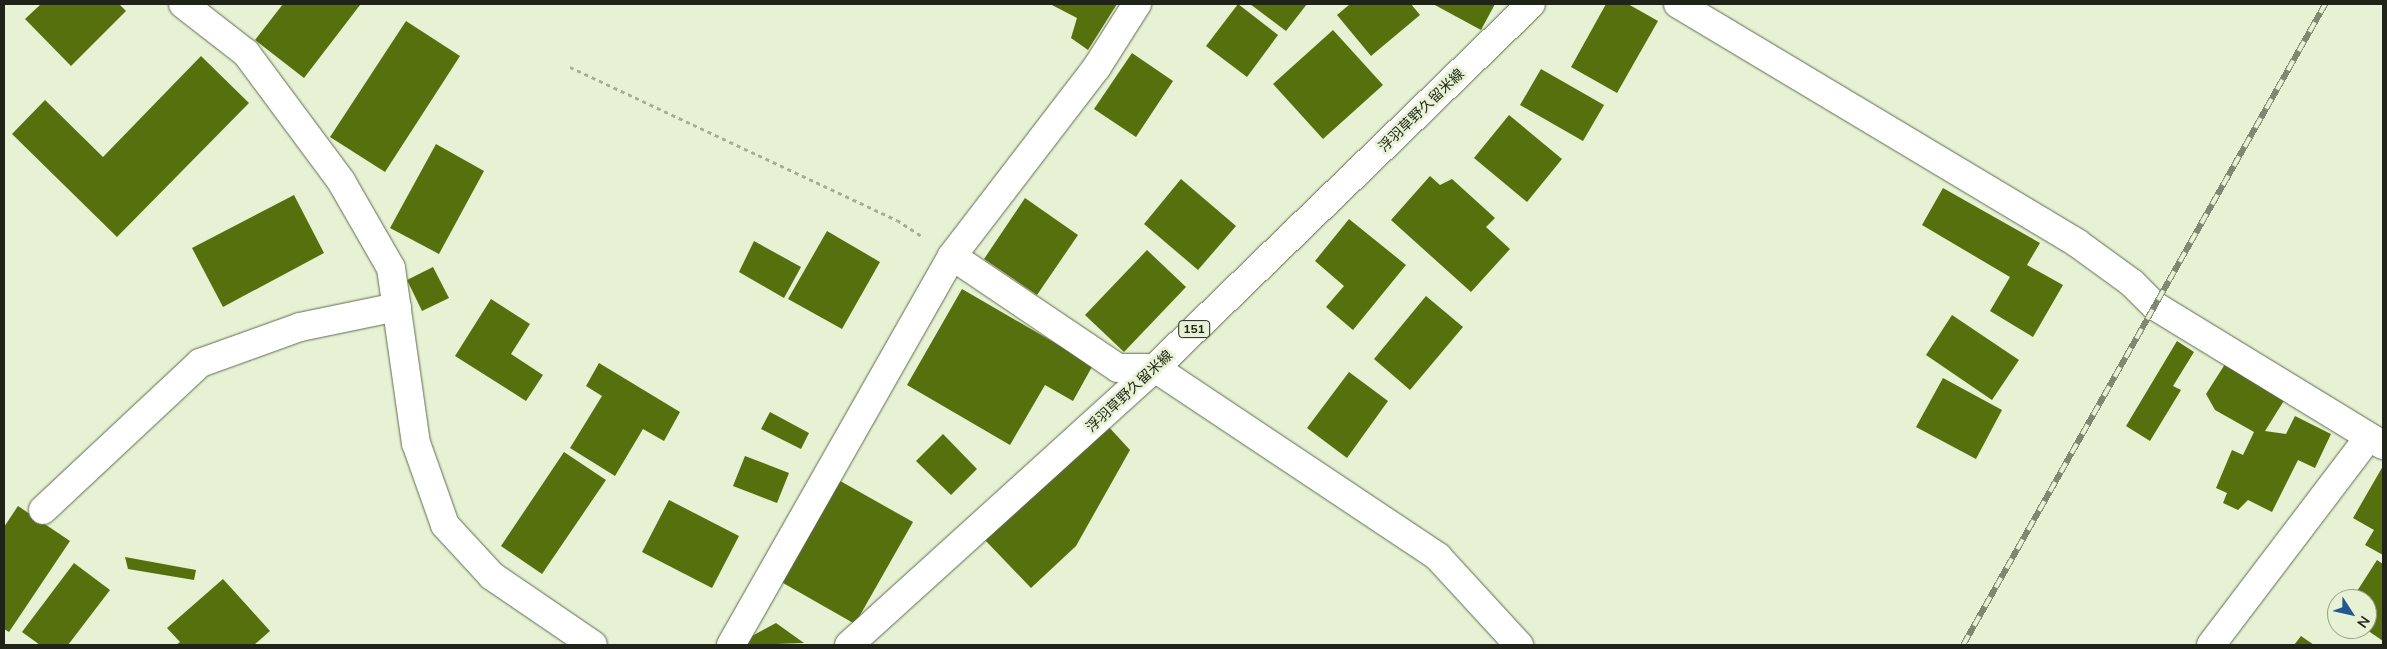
<!DOCTYPE html>
<html>
<head>
<meta charset="utf-8">
<style>
  body { margin:0 }
  #map { position:relative; width:2387px; height:649px; overflow:hidden; background:#e6f2d3; font-family:Mulish,"Noto Sans JP",sans-serif }
  div>[style] { position:absolute }
  .building>* { inset:0; background:#56700e }
  .path>* { height:3px; margin-top:-1.5px; transform-origin:0; background:repeating-linear-gradient(90deg,#a6af96 0 4px,transparent 0 8px) }
  .roads { filter:drop-shadow(0 0 1px #606b4f) drop-shadow(0 0 1px #606b4f) }
  .minor>* { height:28px; margin:-14px; padding:0 14px; transform-origin:14px; border-radius:14px; background:#fff }
  .primary>* { height:28px; margin:-14px; padding:0 14px; transform-origin:14px; border-radius:14px; background:#fff }
  .rail>* { height:5.5px; margin-top:-2.75px; transform-origin:0; background:repeating-linear-gradient(90deg,#e6f2d3 0 11px,#808872 0 22px); box-sizing:border-box; border-block:1px solid #808872 }
  span { translate:-50% -50%; white-space:nowrap; text-align:center; line-height:1.15; -webkit-text-stroke:5px #e6f2d3; paint-order:stroke }
  .shield-label span { padding:1px 4px; background:#e6f2d3; border:1px solid; border-radius:4px; -webkit-text-stroke-width:0 }
  .shield-label { font-size:12px; color:#202418; font-weight:700 }
  .street-label { font-size:14px; color:#202418 }
  .frame { position:absolute; inset:0; border:5px solid #202418; pointer-events:none }
  .north { position:absolute; left:2327px; top:589px; width:50px; height:50px; box-sizing:border-box; background:#e6f2d3; border:1px solid #97a088; border-radius:50%; rotate:125deg; font-size:14px; font-weight:700; line-height:20px; text-align:center; color:#202418 }
  .north::after { content:''; display:block; margin:auto; width:18px; height:22px; background:#235891; clip-path:polygon(50% 0,100% 100%,50% 72%,0 100%) }
</style>
</head>
<body>
<div id="map">
  <div class="building">
    <i style="clip-path:polygon(41px 4px,119px 4px,126px 11px,71px 66px,25px 19px)"></i>
    <i style="clip-path:polygon(283px 4px,358px 4px,360px 5px,304px 78px,255px 40px)"></i>
    <i style="clip-path:polygon(1050px 4px,1117px 4px,1088px 50px,1071px 38px,1077px 18px)"></i>
    <i style="clip-path:polygon(1238px 4px,1278px 35px,1247px 77px,1206px 46px)"></i>
    <i style="clip-path:polygon(1250px 4px,1307px 4px,1286px 31px)"></i>
    <i style="clip-path:polygon(1350px 4px,1411px 4px,1420px 15px,1371px 56px,1337px 15px)"></i>
    <i style="clip-path:polygon(1433px 4px,1495px 4px,1481px 30px)"></i>
    <i style="clip-path:polygon(1606px 4px,1628px 4px,1658px 21px,1617px 93px,1571px 67px)"></i>
    <i style="clip-path:polygon(406px 21px,460px 56px,385px 172px,330px 137px)"></i>
    <i style="clip-path:polygon(1333px 30px,1383px 85px,1323px 139px,1273px 84px)"></i>
    <i style="clip-path:polygon(1132px 53px,1173px 81px,1136px 137px,1094px 109px)"></i>
    <i style="clip-path:polygon(201px 56px,249px 103px,117px 237px,12px 134px,45px 100px,103px 157px)"></i>
    <i style="clip-path:polygon(1541px 69px,1604px 105px,1583px 141px,1520px 105px)"></i>
    <i style="clip-path:polygon(1509px 115px,1562px 159px,1527px 202px,1474px 158px)"></i>
    <i style="clip-path:polygon(436px 144px,484px 171px,439px 254px,390px 228px)"></i>
    <i style="clip-path:polygon(1430px 176px,1440px 185px,1452px 179px,1495px 218px,1486px 227px,1510px 249px,1471px 292px,1391px 220px)"></i>
    <i style="clip-path:polygon(1181px 179px,1236px 226px,1198px 270px,1144px 224px)"></i>
    <i style="clip-path:polygon(1943px 188px,2040px 243px,2027px 265px,2063px 285px,2033px 337px,1990px 311px,2010px 277px,1922px 225px)"></i>
    <i style="clip-path:polygon(294px 195px,324px 253px,223px 307px,192px 248px)"></i>
    <i style="clip-path:polygon(1025px 198px,1078px 235px,1037px 295px,984px 259px)"></i>
    <i style="clip-path:polygon(1349px 219px,1406px 265px,1353px 330px,1326px 307px,1344px 286px,1315px 261px)"></i>
    <i style="clip-path:polygon(827px 231px,880px 262px,842px 329px,788px 299px)"></i>
    <i style="clip-path:polygon(754px 241px,801px 267px,784px 298px,739px 272px)"></i>
    <i style="clip-path:polygon(1147px 250px,1186px 287px,1124px 352px,1085px 315px)"></i>
    <i style="clip-path:polygon(433px 267px,449px 298px,422px 311px,407px 280px)"></i>
    <i style="clip-path:polygon(962px 289px,1093px 365px,1073px 401px,1045px 385px,1010px 445px,907px 385px)"></i>
    <i style="clip-path:polygon(1426px 296px,1463px 327px,1410px 390px,1374px 359px)"></i>
    <i style="clip-path:polygon(491px 299px,530px 324px,511px 354px,543px 375px,526px 401px,455px 356px)"></i>
    <i style="clip-path:polygon(1952px 315px,2019px 360px,1992px 400px,1926px 355px)"></i>
    <i style="clip-path:polygon(2177px 341px,2194px 352px,2173px 386px,2181px 390px,2150px 441px,2126px 426px)"></i>
    <i style="clip-path:polygon(2227px 361px,2285px 399px,2265px 431px,2286px 434px,2295px 416px,2331px 434px,2315px 468px,2298px 460px,2272px 512px,2248px 500px,2238px 510px,2223px 503px,2227px 493px,2216px 488px,2232px 450px,2243px 455px,2254px 432px,2215px 410px,2206px 394px)"></i>
    <i style="clip-path:polygon(599px 363px,680px 412px,664px 441px,643px 429px,615px 476px,570px 448px,602px 396px,586px 386px)"></i>
    <i style="clip-path:polygon(1349px 372px,1388px 401px,1347px 458px,1307px 428px)"></i>
    <i style="clip-path:polygon(1943px 378px,2002px 410px,1976px 459px,1916px 427px)"></i>
    <i style="clip-path:polygon(770px 412px,809px 433px,801px 449px,761px 429px)"></i>
    <i style="clip-path:polygon(1107px 425px,1130px 450px,1076px 546px,1031px 588px,985px 540px)"></i>
    <i style="clip-path:polygon(943px 434px,977px 469px,951px 495px,916px 461px)"></i>
    <i style="clip-path:polygon(564px 452px,606px 480px,542px 574px,501px 546px)"></i>
    <i style="clip-path:polygon(745px 456px,789px 473px,777px 503px,733px 486px)"></i>
    <i style="clip-path:polygon(2383px 466px,2383px 555px,2365px 545px,2374px 530px,2353px 518px)"></i>
    <i style="clip-path:polygon(826px 473px,913px 522px,855px 624px,769px 575px)"></i>
    <i style="clip-path:polygon(669px 500px,739px 536px,712px 588px,642px 552px)"></i>
    <i style="clip-path:polygon(18px 506px,70px 541px,9px 632px,4px 629px,4px 527px)"></i>
    <i style="clip-path:polygon(125px 557px,196px 570px,194px 580px,128px 569px)"></i>
    <i style="clip-path:polygon(2377px 560px,2383px 564px,2383px 641px,2367px 630px,2367px 599px,2352px 599px)"></i>
    <i style="clip-path:polygon(74px 563px,110px 590px,68px 645px,40px 645px,22px 632px)"></i>
    <i style="clip-path:polygon(223px 579px,270px 631px,254px 645px,176px 645px,180px 642px,167px 628px)"></i>
    <i style="clip-path:polygon(776px 623px,804px 643px,743px 645px,750px 637px)"></i>
    <i style="clip-path:polygon(2301px 636px,2314px 645px,2294px 645px)"></i>
  </div>
  <div class="path">
    <i style="left:570px;top:67px;width:361px;rotate:25.1deg"></i>
    <i style="left:897px;top:220px;width:31px;rotate:33deg"></i>
  </div>
  <div class="roads">
    <div class="minor">
      <i style="left:183px;top:4px;width:80px;rotate:37.9deg"></i>
      <i style="left:246px;top:53px;width:159px;rotate:53.4deg"></i>
      <i style="left:341px;top:181px;width:100px;rotate:60.1deg"></i>
      <i style="left:391px;top:268px;width:177px;rotate:81.9deg"></i>
      <i style="left:416px;top:443px;width:87px;rotate:70.5deg"></i>
      <i style="left:445px;top:525px;width:69px;rotate:47.3deg"></i>
      <i style="left:492px;top:576px;width:122px;rotate:34.3deg"></i>
      <i style="left:1678px;top:4px;width:465px;rotate:30.9deg"></i>
      <i style="left:2077px;top:243px;width:68px;rotate:36deg"></i>
      <i style="left:2132px;top:283px;width:33px;rotate:45deg"></i>
      <i style="left:2155px;top:306px;width:267px;rotate:31.4deg"></i>
      <i style="left:952px;top:256px;width:200px;rotate:34deg"></i>
      <i style="left:1118px;top:368px;width:37px"></i>
      <i style="left:1155px;top:368px;width:340px;rotate:33.7deg"></i>
      <i style="left:1438px;top:557px;width:120px;rotate:47.4deg"></i>
      <i style="left:43px;top:510px;width:215px;rotate:-43.1deg"></i>
      <i style="left:200px;top:363px;width:106px;rotate:-19.8deg"></i>
      <i style="left:300px;top:327px;width:99px;rotate:-11.7deg"></i>
      <i style="left:731px;top:645px;width:447px;rotate:-60.4deg"></i>
      <i style="left:952px;top:256px;width:238px;rotate:-52.5deg"></i>
      <i style="left:1097px;top:67px;width:75px;rotate:-57.6deg"></i>
      <i style="left:2211px;top:645px;width:261px;rotate:-52.8deg"></i>
    </div>
    <div class="primary">
      <i style="left:849px;top:645px;width:413px;rotate:-42.2deg"></i>
      <i style="left:1155px;top:368px;width:523px;rotate:-44.07deg"></i>
    </div>
  </div>
  <div class="rail">
    <i style="left:1963px;top:645px;width:736px;rotate:-60.54deg"></i>
  </div>
  <div class="shield-label">
    <span style="left:1194px;top:329px">151</span>
  </div>
  <div class="street-label">
    <span style="left:1421px;top:110px;rotate:-44deg">浮羽草野久留米線</span>
    <span style="left:1129px;top:391px;rotate:-43deg">浮羽草野久留米線</span>
  </div>
  <div class="frame"></div>
  <div class="north">N</div>
</div>
</body>
</html>
